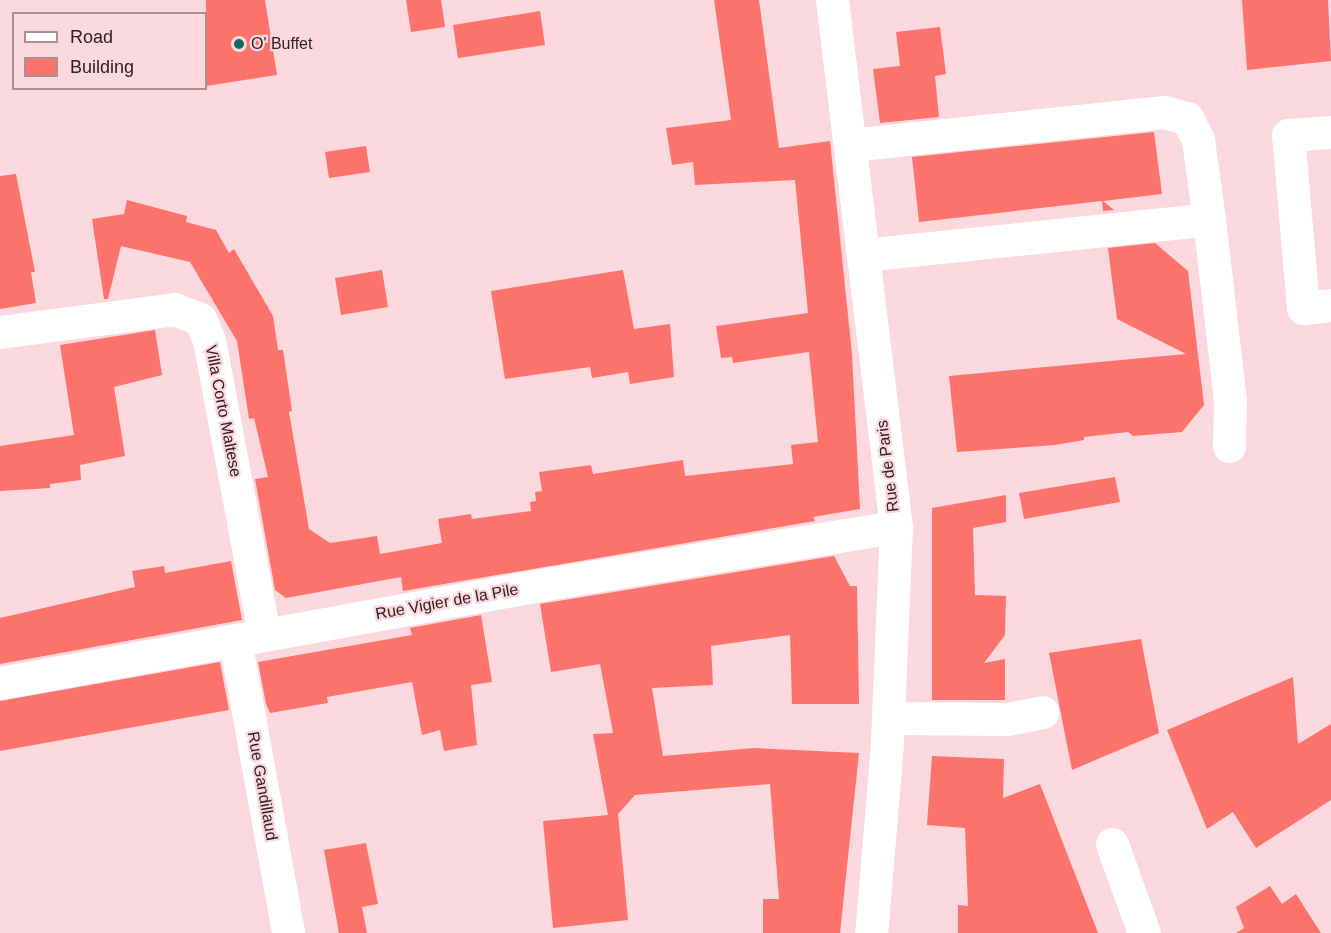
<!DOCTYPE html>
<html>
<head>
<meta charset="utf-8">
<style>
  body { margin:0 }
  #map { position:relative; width:1331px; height:933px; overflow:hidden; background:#fbd7de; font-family:Helvetica,sans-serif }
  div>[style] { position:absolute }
  .building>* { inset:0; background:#fb736b }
  .minor>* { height:33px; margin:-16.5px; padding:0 16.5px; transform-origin:16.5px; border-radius:16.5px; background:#fff }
  .dots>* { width:16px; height:16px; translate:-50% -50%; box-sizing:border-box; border:3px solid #fbd7de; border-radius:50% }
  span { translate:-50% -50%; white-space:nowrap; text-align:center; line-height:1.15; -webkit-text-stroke:4.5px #fbd7de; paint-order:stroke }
  .poi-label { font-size:16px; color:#312124 }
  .left { translate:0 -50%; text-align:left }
  .street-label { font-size:16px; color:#312124 }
  .legend { position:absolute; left:12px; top:12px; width:195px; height:78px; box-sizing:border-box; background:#fbd7de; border:2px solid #aa8e94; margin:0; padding:8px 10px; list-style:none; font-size:18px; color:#312124 }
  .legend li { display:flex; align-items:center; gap:12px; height:30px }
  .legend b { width:30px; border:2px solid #aa8e94 }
</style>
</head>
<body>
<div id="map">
  <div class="building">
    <i style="clip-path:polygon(206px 0,265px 0,277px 75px,206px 86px)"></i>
    <i style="clip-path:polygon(406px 0,441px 0,445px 27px,411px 32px)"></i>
    <i style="clip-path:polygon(714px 0,759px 0,779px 148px,830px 141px,852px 354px,860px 509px,813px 517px,815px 521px,403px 591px,401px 577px,286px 598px,275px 590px,255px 479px,268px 477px,254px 418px,249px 419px,237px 341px,190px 262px,121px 246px,108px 299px,104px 299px,92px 219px,124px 214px,127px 200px,187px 216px,186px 222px,216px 230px,229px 253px,234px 249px,273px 316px,278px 350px,283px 350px,292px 411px,289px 412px,309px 529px,330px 543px,377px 536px,380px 554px,442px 543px,438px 519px,471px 514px,472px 519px,531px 511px,530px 502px,536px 501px,535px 492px,542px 491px,539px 472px,591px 465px,593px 474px,683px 460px,685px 476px,793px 464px,791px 445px,818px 442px,809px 352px,733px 363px,732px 357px,721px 358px,716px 326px,808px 313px,795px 180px,695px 185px,693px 162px,672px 165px,666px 128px,731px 120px)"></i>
    <i style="clip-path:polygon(1242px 0,1328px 0,1331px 61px,1247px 70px)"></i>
    <i style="clip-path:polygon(540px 11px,545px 45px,458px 58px,453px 25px)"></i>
    <i style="clip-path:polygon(940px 27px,946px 74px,935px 76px,939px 117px,880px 123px,873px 69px,900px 66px,896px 32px)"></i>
    <i style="clip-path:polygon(1154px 132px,1162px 194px,1103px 201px,1114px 210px,1103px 211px,1102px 201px,919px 222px,912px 157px)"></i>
    <i style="clip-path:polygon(366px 146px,370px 172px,329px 178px,325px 152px)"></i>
    <i style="clip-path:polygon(16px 174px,35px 272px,31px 272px,36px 303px,0 309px,0 176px)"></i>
    <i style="clip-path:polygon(1155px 243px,1188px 271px,1204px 405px,1182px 432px,1133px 436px,1128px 432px,1084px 437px,1084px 440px,1055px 445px,957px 452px,949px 376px,1186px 354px,1117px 319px,1108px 248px)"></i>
    <i style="clip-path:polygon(382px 270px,388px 307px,341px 315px,335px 278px)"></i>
    <i style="clip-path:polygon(623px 270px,634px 329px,670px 324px,674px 377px,630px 384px,628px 372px,592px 378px,590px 367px,505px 379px,491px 291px)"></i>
    <i style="clip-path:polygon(155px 330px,162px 375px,114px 387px,125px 456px,80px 465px,81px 480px,50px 484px,50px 488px,0 491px,0 446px,74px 435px,60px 345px)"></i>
    <i style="clip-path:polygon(1115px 477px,1120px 502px,1024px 519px,1019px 493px)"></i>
    <i style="clip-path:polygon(1006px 495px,1006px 522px,973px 528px,975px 595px,1006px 596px,1005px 635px,984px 663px,1005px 659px,1005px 700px,932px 700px,932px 508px)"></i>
    <i style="clip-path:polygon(834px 556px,850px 586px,857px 586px,859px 704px,792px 704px,790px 635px,711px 646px,713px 685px,652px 688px,663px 756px,754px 748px,859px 753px,840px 933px,763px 933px,763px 899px,779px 899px,770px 784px,635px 795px,618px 814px,628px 920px,553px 928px,543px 821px,608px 815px,593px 734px,613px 733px,600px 664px,551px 672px,540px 604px)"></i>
    <i style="clip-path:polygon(231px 561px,242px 620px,0 664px,0 618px,135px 587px,132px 571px,164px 566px,165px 573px)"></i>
    <i style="clip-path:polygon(481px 615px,492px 682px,471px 685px,477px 745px,444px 751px,440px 730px,422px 735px,412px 682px,327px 697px,328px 703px,270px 713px,266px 704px,258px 662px,412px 635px,410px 628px)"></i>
    <i style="clip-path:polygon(1141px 639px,1159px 733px,1072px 770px,1049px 653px)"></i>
    <i style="clip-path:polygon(220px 662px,229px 710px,0 751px,0 701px)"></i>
    <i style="clip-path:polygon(1293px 677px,1298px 744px,1331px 724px,1331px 800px,1256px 848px,1233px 812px,1207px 829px,1167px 730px)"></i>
    <i style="clip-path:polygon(932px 756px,1004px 759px,1003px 798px,1040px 784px,1098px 933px,958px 933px,958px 905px,968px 906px,965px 828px,927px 825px)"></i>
    <i style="clip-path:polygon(366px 843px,378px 904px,362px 907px,367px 933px,339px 933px,324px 850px)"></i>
    <i style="clip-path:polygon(1270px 886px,1282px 904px,1296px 894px,1321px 933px,1236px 933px,1244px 928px,1236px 907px)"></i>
  </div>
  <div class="minor">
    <i style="left:832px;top:0;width:531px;rotate:83.08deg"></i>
    <i style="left:896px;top:527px;width:217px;rotate:92.4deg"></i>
    <i style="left:887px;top:744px;width:190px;rotate:94.8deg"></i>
    <i style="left:1331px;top:132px;width:43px;rotate:176deg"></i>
    <i style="left:1288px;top:135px;width:174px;rotate:85deg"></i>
    <i style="left:1303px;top:308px;width:28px;rotate:-6deg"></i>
    <i style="left:850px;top:145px;width:316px;rotate:-6deg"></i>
    <i style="left:1164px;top:112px;width:24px;rotate:15deg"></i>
    <i style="left:1187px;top:118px;width:25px;rotate:63deg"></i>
    <i style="left:1198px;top:140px;width:80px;rotate:82.1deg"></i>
    <i style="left:1209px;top:219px;width:183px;rotate:83.4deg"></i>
    <i style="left:1230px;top:401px;width:45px;rotate:91.3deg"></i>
    <i style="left:863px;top:255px;width:348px;rotate:-5.9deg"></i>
    <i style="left:0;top:332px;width:176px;rotate:-7.5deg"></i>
    <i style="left:174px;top:309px;width:28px;rotate:21deg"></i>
    <i style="left:200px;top:319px;width:23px;rotate:67deg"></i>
    <i style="left:209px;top:340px;width:299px;rotate:79.4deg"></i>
    <i style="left:235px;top:640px;width:298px;rotate:79.7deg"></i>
    <i style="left:0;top:683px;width:549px;rotate:-10.29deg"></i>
    <i style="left:540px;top:585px;width:361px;rotate:-9.3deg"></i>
    <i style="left:888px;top:718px;width:119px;rotate:0.5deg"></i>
    <i style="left:1007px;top:719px;width:36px;rotate:-11deg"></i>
    <i style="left:1112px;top:844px;width:95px;rotate:70.2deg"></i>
  </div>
  <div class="dots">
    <i style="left:239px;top:44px;background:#1a655e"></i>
  </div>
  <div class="poi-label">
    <span class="left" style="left:251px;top:44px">O' Buffet</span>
  </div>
  <div class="street-label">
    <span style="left:223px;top:411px;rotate:79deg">Villa Corto Maltese</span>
    <span style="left:888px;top:466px;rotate:-97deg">Rue de Paris</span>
    <span style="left:447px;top:602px;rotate:-10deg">Rue Vigier de la Pile</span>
    <span style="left:262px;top:786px;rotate:80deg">Rue Gandillaud</span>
  </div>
  <ul class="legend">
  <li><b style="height:8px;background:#fff"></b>Road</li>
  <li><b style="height:16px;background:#fb736b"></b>Building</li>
  </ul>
</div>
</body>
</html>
